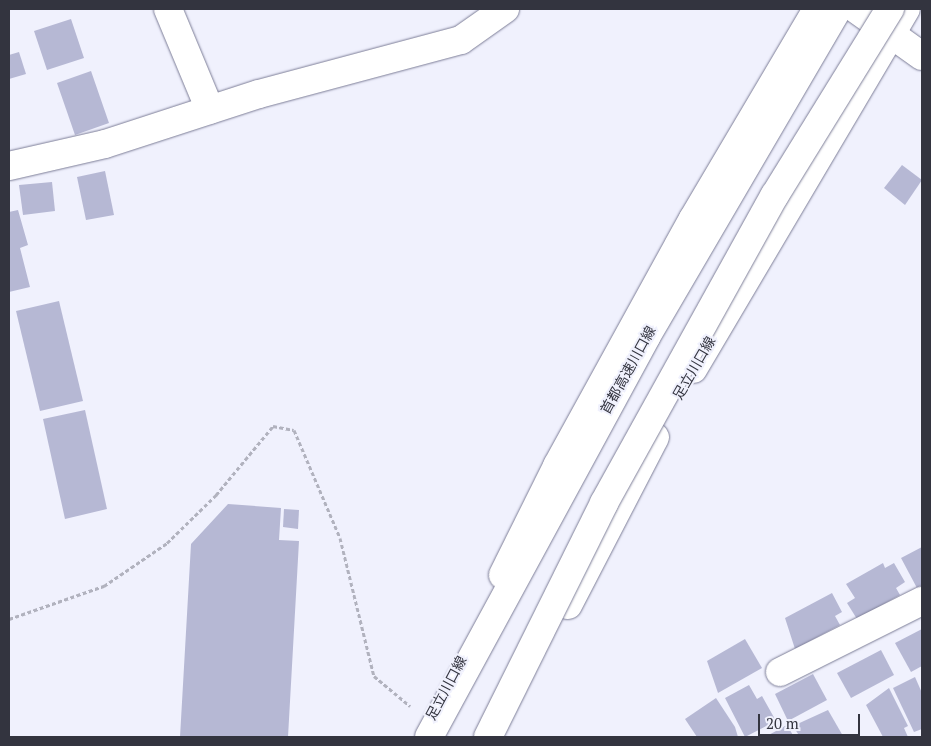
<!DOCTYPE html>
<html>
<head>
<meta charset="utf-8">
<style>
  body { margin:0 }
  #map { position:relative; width:931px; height:746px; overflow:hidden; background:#f0f1fd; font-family:"PT Serif","Noto Sans JP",serif }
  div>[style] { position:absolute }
  .building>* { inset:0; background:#b6b8d4 }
  .path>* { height:3px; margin-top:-1.5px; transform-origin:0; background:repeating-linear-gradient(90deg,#b1b2be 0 4px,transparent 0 6.5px) }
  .roads { filter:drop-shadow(0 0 1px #7c7d97) drop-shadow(0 0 1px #7c7d97) }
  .minor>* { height:28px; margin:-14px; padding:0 14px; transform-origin:14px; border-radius:14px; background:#fff }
  .major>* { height:28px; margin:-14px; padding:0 14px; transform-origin:14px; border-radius:14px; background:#fff }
  .highway>* { height:28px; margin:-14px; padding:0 14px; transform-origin:14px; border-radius:14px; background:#fff }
  .bridges { filter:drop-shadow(0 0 1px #7c7d97) drop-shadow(0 0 1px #7c7d97) }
  .highway-bridge>* { height:28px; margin:-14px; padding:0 14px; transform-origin:14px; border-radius:14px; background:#fff }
  span { translate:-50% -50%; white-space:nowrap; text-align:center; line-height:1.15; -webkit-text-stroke:4px #f0f1fd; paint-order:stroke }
  .street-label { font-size:14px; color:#33343f }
  .frame { position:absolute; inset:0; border:10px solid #33343f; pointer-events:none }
  .scale { position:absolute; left:758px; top:714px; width:102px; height:22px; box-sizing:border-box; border:2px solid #33343f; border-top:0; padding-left:6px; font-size:15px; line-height:18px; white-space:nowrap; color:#33343f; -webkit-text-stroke:4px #f0f1fd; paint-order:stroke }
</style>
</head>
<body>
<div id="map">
  <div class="building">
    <i style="clip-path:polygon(71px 19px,84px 58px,47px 70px,34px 31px)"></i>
    <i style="clip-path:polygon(19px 52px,26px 74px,9px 79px,9px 55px)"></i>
    <i style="clip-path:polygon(91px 71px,109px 123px,75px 135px,57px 83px)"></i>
    <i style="clip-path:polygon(902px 165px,922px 180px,905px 205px,884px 188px)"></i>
    <i style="clip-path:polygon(105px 171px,114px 215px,86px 220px,77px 177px)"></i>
    <i style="clip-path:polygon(52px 182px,55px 211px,23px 215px,19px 185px)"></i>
    <i style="clip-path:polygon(18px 210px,28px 245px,20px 248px,30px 287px,9px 292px,9px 212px)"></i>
    <i style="clip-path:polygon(59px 301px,83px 401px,40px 411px,16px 311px)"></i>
    <i style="clip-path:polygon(85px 410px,107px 509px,65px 519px,43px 419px)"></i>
    <i style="clip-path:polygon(228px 504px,281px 508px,279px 540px,299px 541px,288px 737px,180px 737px,191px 544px)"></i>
    <i style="clip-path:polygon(284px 509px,299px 510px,298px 529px,283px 527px)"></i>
    <i style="clip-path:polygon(922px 547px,922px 585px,917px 588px,901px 558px)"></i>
    <i style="clip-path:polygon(883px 563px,885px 568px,894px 563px,905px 582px,896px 588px,900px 595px,857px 619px,847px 603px,855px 598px,846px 584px)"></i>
    <i style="clip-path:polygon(832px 593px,842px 612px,835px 616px,840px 625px,795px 649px,785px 618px)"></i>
    <i style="clip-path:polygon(922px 629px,922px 666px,911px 672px,895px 643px)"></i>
    <i style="clip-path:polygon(745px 639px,762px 668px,718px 693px,707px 661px)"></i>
    <i style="clip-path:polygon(881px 650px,894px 675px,851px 698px,837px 673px)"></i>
    <i style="clip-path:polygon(813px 674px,827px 700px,788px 721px,775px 694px)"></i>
    <i style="clip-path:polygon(915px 677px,922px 693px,922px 729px,914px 732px,893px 688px)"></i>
    <i style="clip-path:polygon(749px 685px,757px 699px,762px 696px,776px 721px,745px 737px,725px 698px)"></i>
    <i style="clip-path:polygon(889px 688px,908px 726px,904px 728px,908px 737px,883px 737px,866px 705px)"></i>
    <i style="clip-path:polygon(716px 698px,735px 727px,738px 737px,697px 737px,685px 719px)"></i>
    <i style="clip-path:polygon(828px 710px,843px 736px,800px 737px,793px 726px)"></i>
    <i style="clip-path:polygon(787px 725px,794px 737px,765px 737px)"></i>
  </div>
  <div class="path">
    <i style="left:9px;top:619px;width:101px;rotate:-19.2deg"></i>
    <i style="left:104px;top:586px;width:76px;rotate:-34.3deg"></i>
    <i style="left:167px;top:543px;width:69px;rotate:-44.4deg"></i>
    <i style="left:216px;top:495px;width:89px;rotate:-50.4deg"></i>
    <i style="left:273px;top:426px;width:21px;rotate:11deg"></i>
    <i style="left:294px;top:430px;width:117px;rotate:66.9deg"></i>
    <i style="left:340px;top:538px;width:142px;rotate:76.2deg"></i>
    <i style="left:374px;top:676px;width:47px;rotate:39.8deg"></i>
  </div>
  <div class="roads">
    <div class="minor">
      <i style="left:168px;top:9px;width:109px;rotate:67.4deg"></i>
      <i style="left:9px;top:166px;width:98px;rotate:-12.9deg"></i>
      <i style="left:105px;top:144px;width:162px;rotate:-18deg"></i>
      <i style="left:259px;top:94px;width:209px;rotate:-15deg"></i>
      <i style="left:461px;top:40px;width:54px;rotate:-35.2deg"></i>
      <i style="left:780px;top:672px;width:159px;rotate:-26.6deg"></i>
    </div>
    <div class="major">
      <i style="left:856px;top:9px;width:81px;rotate:35.5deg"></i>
      <i style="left:693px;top:369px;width:418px;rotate:-59.4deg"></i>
      <i style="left:503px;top:575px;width:122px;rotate:-63.6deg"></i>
      <i style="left:557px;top:466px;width:282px;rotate:-61.2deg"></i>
      <i style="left:693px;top:219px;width:244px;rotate:-59.4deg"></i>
      <i style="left:568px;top:605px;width:189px;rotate:-62.6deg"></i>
    </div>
    <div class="highway">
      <i style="left:429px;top:737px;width:455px;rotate:-61.5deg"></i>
      <i style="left:646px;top:337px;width:380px;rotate:-59.7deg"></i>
    </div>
  </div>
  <div class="bridges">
    <div class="highway-bridge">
      <i style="left:488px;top:737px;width:261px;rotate:-63.6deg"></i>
      <i style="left:604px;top:503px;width:352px;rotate:-61deg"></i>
      <i style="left:775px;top:195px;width:219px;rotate:-58.3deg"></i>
    </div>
  </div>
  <div class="street-label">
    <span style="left:694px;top:368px;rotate:-60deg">足立川口線</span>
    <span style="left:628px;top:370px;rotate:-61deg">首都高速川口線</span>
    <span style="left:446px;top:688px;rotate:-62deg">足立川口線</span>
  </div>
  <div class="frame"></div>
  <div class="scale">20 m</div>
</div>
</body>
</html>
